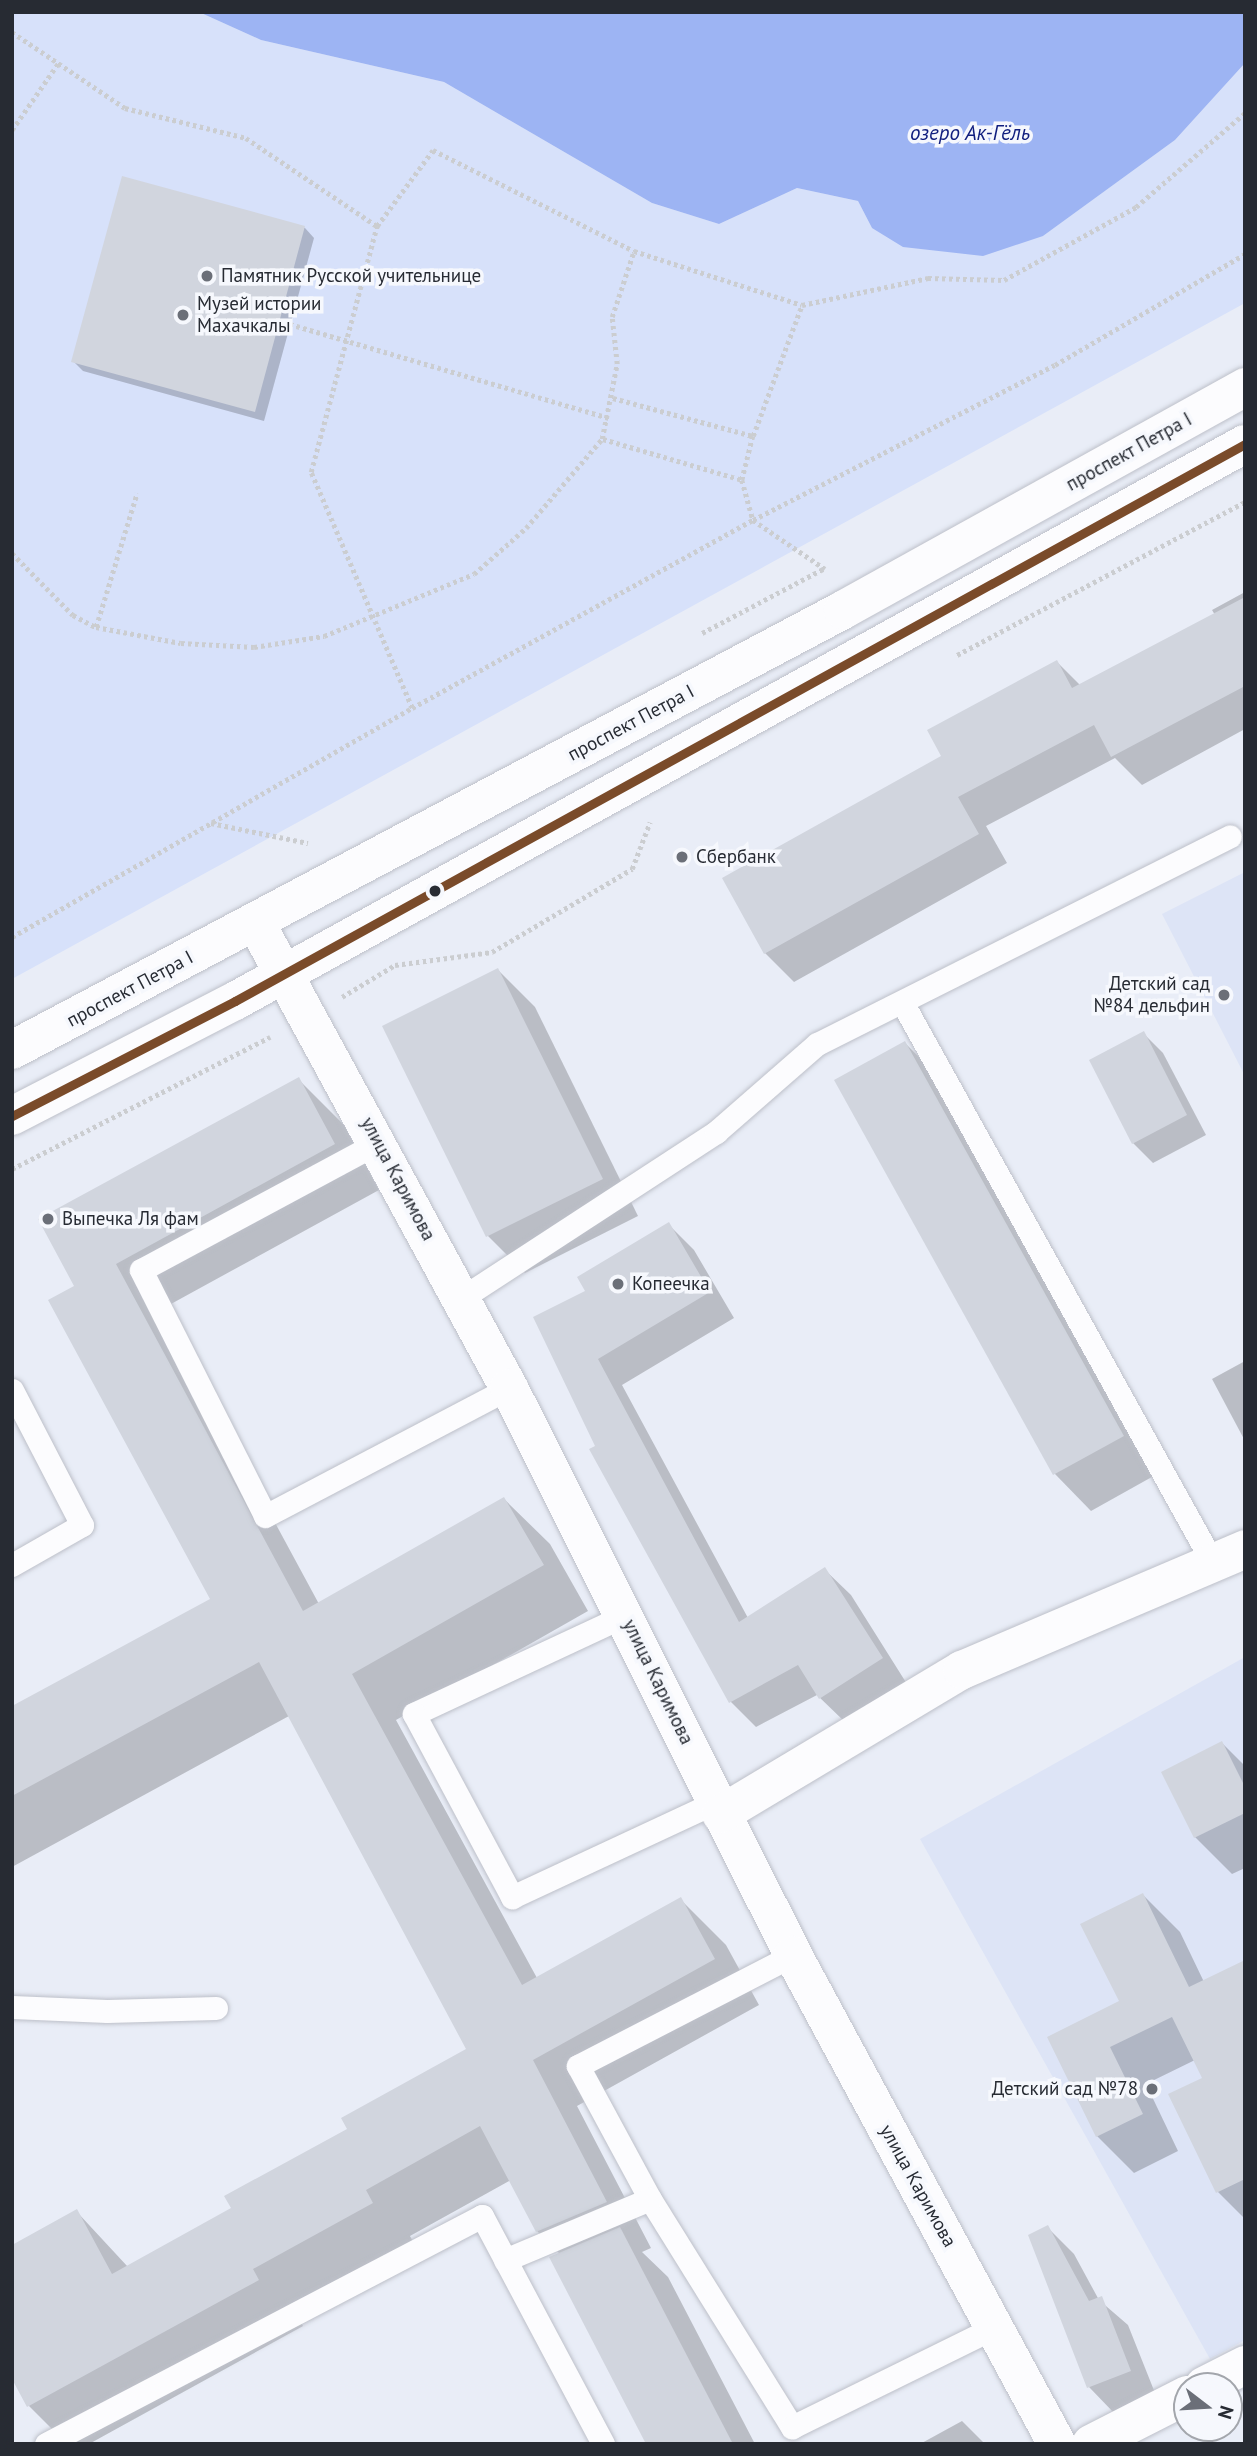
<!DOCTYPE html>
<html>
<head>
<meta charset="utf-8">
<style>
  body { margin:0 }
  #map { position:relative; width:1257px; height:2456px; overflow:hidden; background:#e9edf7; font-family:"PT Sans",sans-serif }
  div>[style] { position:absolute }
  .built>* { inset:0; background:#dde4f6 }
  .green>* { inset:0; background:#d7e1fa }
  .water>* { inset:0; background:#9db4f3 }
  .shadow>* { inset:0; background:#0003 }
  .building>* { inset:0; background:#d1d5de }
  .path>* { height:4.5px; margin-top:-2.25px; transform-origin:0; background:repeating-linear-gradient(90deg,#cbcdd0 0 3.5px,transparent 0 7px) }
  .roads { filter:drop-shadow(0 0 2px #bdc0c9) drop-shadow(0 0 2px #bdc0c9) }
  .service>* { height:23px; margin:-11.5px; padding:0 11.5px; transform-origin:11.5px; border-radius:11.5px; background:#fcfcfe }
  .minor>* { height:38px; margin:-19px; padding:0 19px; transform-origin:19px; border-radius:19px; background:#fcfcfe }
  .primary>* { height:38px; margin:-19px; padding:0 19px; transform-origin:19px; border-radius:19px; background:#fcfcfe }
  .bus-1>* { height:9px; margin:-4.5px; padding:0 4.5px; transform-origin:4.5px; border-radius:4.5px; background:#7a4b2a }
  .dots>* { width:19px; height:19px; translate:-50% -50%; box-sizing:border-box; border:4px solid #f6f8fd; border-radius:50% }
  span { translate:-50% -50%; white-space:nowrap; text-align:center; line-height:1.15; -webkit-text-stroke:7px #f6f8fd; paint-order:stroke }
  .poi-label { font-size:19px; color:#272b33 }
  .left { translate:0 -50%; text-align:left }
  .right { translate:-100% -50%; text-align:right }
  .street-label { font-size:19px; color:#272b33 }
  .water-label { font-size:21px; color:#101e7e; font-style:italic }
  .frame { position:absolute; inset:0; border:14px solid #272b33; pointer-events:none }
  .north { position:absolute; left:1173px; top:2372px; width:70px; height:70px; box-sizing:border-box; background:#f6f8fd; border:2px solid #a3a6ac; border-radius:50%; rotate:107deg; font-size:19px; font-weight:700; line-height:28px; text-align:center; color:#272b33 }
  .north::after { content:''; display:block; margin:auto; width:24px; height:32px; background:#6b6f78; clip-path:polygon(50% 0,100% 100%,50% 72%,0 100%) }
</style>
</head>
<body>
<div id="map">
  <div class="built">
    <i style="clip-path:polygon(1245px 872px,1245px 1076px,1162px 914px)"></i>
    <i style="clip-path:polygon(1245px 1657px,1245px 2340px,1210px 2359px,920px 1839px)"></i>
  </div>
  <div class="green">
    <i style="clip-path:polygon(12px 12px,199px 12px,261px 40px,444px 82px,652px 203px,719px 224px,797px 188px,858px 201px,872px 228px,1043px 236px,1175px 140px,1245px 63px,1245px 303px,12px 979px)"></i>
  </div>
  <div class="water">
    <i style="clip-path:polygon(199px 12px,1245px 12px,1245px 63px,1175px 140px,1043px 236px,983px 256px,903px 247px,872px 228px,858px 201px,797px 188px,719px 224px,652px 203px,444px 82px,261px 40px)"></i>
  </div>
  <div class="shadow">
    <i style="clip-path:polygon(123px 178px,305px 228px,314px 238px,264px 421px,83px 371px,73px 361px)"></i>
    <i style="clip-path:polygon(1245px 592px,1245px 729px,1142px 785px,1115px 758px,986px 826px,1007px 863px,794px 982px,765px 953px,944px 757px,1057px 662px,1081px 686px,1215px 615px,1212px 610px)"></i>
    <i style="clip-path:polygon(498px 970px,535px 1007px,638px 1216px,525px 1273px,488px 1236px)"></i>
    <i style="clip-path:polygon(1144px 1034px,1163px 1053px,1206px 1135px,1153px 1163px,1133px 1143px)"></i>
    <i style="clip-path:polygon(905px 1043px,942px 1080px,1159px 1473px,1091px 1511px,1055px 1474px,837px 1081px)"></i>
    <i style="clip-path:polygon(299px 1080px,344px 1125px,379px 1190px,160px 1310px,319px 1604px,504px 1499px,550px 1544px,588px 1611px,396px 1720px,537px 1978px,680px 1899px,726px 1945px,759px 2005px,577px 2106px,651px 2248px,642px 2252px,668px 2277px,755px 2444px,648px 2444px,560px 2254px,537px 2231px,511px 2180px,410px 2236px,417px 2249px,297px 2315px,303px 2326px,89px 2444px,67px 2444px,29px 2406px,77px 2212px,128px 2267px,233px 2208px,469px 2049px,289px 1716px,12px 1867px,12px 1708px,212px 1600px,76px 1287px)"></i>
    <i style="clip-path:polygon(669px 1225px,694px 1250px,734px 1318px,622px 1385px,748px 1618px,825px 1570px,851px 1595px,907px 1684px,846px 1723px,817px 1695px,756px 1727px,731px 1702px,597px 1446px,588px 1291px)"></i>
    <i style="clip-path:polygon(1245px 1361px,1245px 1441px,1212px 1379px)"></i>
    <i style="clip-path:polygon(1222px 1743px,1245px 1766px,1245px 1868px,1232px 1874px,1195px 1837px)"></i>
    <i style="clip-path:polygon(1143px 1895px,1180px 1932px,1204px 1982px,1245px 1962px,1245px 2219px,1218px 2192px,1204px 2079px,1195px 2060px,1146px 2084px,1178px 2151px,1134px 2173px,1097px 2136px,1049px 2037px,1121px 2002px)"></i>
    <i style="clip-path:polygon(1048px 2228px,1074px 2254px,1099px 2300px,1128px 2325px,1157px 2398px,1115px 2414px,1089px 2387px,1030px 2236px)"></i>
    <i style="clip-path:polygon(962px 2421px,985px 2444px,920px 2444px)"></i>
  </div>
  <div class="building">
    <i style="clip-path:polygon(122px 176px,305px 226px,255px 412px,71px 362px)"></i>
    <i style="clip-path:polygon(1245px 597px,1245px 686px,1111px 757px,1094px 725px,958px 797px,979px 834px,764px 954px,722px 878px,941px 756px,927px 730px,1057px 660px,1072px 688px)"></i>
    <i style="clip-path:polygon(498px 968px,603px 1179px,486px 1237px,382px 1026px)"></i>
    <i style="clip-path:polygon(1144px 1031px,1187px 1115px,1132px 1144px,1089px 1060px)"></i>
    <i style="clip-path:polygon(905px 1041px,1124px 1436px,1053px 1475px,834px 1080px)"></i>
    <i style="clip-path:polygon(299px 1077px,335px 1144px,116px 1264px,303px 1611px,504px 1497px,544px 1565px,352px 1674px,522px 1985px,681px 1897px,715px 1959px,533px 2060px,607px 2202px,536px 2232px,480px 2126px,366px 2190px,373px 2203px,253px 2269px,259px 2280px,27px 2407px,12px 2379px,12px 2245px,77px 2209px,112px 2274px,231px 2208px,224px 2196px,347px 2129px,341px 2118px,466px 2049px,259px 1662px,12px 1796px,12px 1706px,210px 1599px,48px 1300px,74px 1286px,38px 1219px)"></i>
    <i style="clip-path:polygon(669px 1222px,710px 1292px,598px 1359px,739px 1622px,825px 1567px,883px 1658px,819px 1699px,798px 1665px,729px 1703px,589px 1449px,595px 1446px,533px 1317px,585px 1291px,577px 1277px)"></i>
    <i style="clip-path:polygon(1222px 1741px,1245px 1787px,1245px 1813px,1194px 1838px,1161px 1772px)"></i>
    <i style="clip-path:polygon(1143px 1893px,1189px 1987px,1245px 1960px,1245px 2179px,1216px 2193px,1168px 2094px,1202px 2078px,1172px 2017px,1110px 2047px,1143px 2114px,1096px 2137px,1047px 2037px,1119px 2001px,1080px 1924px)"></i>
    <i style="clip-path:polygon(1048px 2225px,1089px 2301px,1102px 2296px,1131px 2371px,1087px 2388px,1028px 2235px)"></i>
    <i style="clip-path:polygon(620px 2227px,733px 2444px,646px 2444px,549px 2257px)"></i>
  </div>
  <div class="path">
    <i style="left:12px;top:32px;width:136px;rotate:33.9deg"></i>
    <i style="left:125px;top:108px;width:125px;rotate:13.9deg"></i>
    <i style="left:246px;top:138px;width:158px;rotate:33.9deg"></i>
    <i style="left:12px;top:130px;width:83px;rotate:-55.3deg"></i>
    <i style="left:283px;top:322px;width:340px;rotate:16.4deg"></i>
    <i style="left:613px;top:398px;width:145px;rotate:15.2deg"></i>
    <i style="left:753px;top:436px;width:45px;rotate:104deg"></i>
    <i style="left:753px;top:436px;width:140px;rotate:-69.5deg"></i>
    <i style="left:603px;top:439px;width:145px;rotate:16.4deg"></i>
    <i style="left:742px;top:480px;width:41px;rotate:74.6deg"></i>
    <i style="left:753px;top:520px;width:87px;rotate:34.2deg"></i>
    <i style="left:12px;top:553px;width:87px;rotate:45.5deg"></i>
    <i style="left:73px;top:615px;width:26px;rotate:28deg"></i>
    <i style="left:96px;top:627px;width:86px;rotate:10.7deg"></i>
    <i style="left:181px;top:643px;width:73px;rotate:3.1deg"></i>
    <i style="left:254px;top:647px;width:71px;rotate:-8.9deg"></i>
    <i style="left:324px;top:636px;width:162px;rotate:-22.5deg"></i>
    <i style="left:474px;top:574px;width:69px;rotate:-41.5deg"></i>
    <i style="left:526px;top:528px;width:117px;rotate:-49.5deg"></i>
    <i style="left:602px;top:439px;width:76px;rotate:-78.7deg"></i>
    <i style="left:617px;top:364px;width:47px;rotate:-96.1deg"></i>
    <i style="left:612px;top:317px;width:70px;rotate:-71.6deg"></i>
    <i style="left:96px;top:627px;width:140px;rotate:-73deg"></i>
    <i style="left:702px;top:633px;width:139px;rotate:-27.9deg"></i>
    <i style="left:957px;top:655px;width:326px;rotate:-28deg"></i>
    <i style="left:412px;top:708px;width:257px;rotate:-113.2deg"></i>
    <i style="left:311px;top:472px;width:255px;rotate:-75deg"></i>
    <i style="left:377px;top:226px;width:94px;rotate:-53.6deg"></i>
    <i style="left:433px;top:150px;width:225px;rotate:26.7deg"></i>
    <i style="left:634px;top:251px;width:176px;rotate:17.8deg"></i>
    <i style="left:802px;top:305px;width:129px;rotate:-12.1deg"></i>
    <i style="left:928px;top:278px;width:76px;rotate:1.5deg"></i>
    <i style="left:1004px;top:280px;width:151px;rotate:-28.9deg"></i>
    <i style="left:1136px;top:207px;width:144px;rotate:-40.8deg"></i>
    <i style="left:211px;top:823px;width:99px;rotate:11.7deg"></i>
    <i style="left:12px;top:937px;width:461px;rotate:-29.8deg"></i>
    <i style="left:412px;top:708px;width:389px;rotate:-28.9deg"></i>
    <i style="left:753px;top:520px;width:339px;rotate:-27.2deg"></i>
    <i style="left:1055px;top:365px;width:220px;rotate:-30.3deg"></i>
    <i style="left:342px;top:997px;width:62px;rotate:-31.1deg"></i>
    <i style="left:395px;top:965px;width:98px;rotate:-7.6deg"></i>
    <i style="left:492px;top:952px;width:163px;rotate:-30.7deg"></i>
    <i style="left:632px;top:869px;width:50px;rotate:-69deg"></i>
    <i style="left:12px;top:1169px;width:290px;rotate:-27.1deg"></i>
  </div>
  <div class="roads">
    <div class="service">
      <i style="left:902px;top:1002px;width:641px;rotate:61deg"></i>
      <i style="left:379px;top:1142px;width:270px;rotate:151.7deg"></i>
      <i style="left:141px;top:1270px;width:275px;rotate:63.2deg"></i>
      <i style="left:265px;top:1516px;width:276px;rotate:-27.7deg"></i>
      <i style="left:460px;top:1299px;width:306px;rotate:-33.1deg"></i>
      <i style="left:716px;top:1132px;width:134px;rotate:-41.1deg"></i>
      <i style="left:817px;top:1044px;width:462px;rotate:-26.7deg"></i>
      <i style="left:12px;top:1390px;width:152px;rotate:62.6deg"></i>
      <i style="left:82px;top:1525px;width:81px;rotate:150.3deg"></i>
      <i style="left:626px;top:1615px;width:234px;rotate:155deg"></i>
      <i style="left:414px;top:1714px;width:208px;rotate:61.8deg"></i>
      <i style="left:512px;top:1897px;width:225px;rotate:-25deg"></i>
      <i style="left:793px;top:1955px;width:242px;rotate:152.7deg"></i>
      <i style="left:578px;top:2066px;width:151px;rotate:61.6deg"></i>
      <i style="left:650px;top:2199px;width:269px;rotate:58.1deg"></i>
      <i style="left:792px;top:2427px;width:226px;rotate:-26.2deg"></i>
      <i style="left:12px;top:2007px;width:95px;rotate:2.4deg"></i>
      <i style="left:107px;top:2011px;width:109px;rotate:-1.6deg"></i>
      <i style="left:505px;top:2260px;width:157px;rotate:-22.8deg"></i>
      <i style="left:46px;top:2444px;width:492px;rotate:-27.6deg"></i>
      <i style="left:482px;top:2216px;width:258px;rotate:62deg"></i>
    </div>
    <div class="minor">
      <i style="left:256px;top:923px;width:529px;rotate:61.45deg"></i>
      <i style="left:509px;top:1388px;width:634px;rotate:63.39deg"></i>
      <i style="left:793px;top:1955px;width:556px;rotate:61.64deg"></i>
      <i style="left:721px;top:1814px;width:281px;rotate:-30.9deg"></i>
      <i style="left:962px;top:1670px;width:308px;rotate:-23.1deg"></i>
      <i style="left:1204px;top:2386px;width:46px;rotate:-27.1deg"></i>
      <i style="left:1091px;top:2444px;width:108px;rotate:-27deg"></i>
    </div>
    <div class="primary">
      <i style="left:12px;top:1050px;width:940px;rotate:-27.9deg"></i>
      <i style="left:843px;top:610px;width:460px;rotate:-29deg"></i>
      <i style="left:12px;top:1116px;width:251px;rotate:-27.3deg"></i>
      <i style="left:235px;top:1001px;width:1153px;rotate:-28.88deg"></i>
    </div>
  </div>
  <div class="bus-1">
    <i style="left:12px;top:1116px;width:251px;rotate:-27.3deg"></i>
    <i style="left:235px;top:1001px;width:1153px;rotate:-28.88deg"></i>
  </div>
  <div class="dots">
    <i style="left:207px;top:276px;background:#6b6f78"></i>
    <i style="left:183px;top:315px;background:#6b6f78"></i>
    <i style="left:682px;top:857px;background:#6b6f78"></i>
    <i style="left:435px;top:891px;background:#272b33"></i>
    <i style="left:1224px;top:995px;background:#6b6f78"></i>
    <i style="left:48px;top:1219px;background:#6b6f78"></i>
    <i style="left:618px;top:1284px;background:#6b6f78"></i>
    <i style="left:1152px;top:2089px;background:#6b6f78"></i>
  </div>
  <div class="poi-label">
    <span class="left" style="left:221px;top:276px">Памятник Русской учительнице</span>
    <span class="left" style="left:197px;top:315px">Музей истории<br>Махачкалы</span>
    <span class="left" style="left:696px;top:857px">Сбербанк</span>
    <span class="right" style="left:1210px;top:995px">Детский сад<br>№84 дельфин</span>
    <span class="left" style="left:62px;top:1219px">Выпечка Ля фам</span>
    <span class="left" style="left:632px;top:1284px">Копеечка</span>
    <span class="right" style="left:1138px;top:2089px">Детский сад №78</span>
  </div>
  <div class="street-label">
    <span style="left:1129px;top:452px;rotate:-29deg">проспект Петра I</span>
    <span style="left:631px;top:723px;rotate:-28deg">проспект Петра I</span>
    <span style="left:130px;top:989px;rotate:-28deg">проспект Петра I</span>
    <span style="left:398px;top:1179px;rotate:62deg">улица Каримова</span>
    <span style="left:658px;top:1682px;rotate:64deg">улица Каримова</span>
    <span style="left:918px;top:2186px;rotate:61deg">улица Каримова</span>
  </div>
  <div class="water-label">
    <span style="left:970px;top:133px">озеро Ак-Гёль</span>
  </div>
  <div class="frame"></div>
  <div class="north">N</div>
</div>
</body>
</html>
